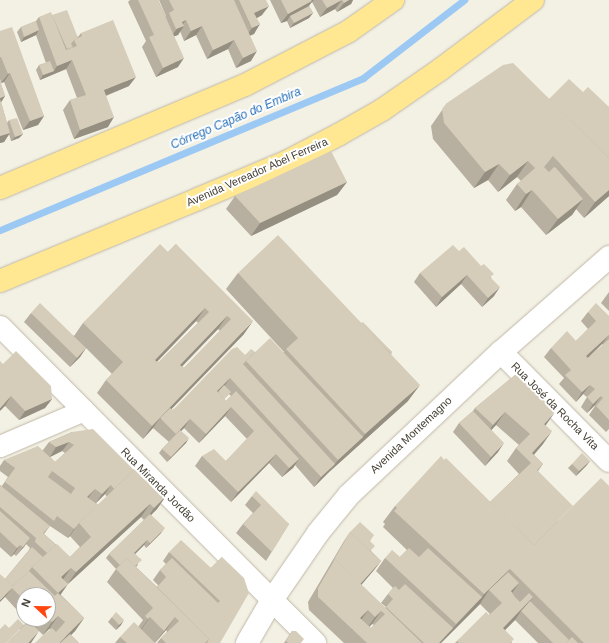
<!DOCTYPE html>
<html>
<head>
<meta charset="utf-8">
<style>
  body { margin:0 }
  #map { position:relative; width:609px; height:643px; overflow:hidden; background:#f3f0e4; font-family:Arial,sans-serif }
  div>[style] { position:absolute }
  .stream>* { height:7px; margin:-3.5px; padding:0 3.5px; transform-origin:3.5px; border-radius:3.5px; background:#9cc9f4 }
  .roads { filter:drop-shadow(0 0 1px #bfb8a6) drop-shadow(0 0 1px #bfb8a6) }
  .minor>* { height:21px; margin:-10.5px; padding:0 10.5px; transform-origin:10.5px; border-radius:10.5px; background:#fff }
  .tertiary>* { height:22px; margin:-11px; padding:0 11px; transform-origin:11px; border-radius:11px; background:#fff }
  .primary>* { height:22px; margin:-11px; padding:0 11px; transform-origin:11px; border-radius:11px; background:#ffe891 }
  .wall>* { inset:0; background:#b7af9f }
  .shaded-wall>* { inset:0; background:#958f82 }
  .building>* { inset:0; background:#d5ccb9 }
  span { translate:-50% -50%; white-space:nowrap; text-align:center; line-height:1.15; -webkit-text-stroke:4px #fff; paint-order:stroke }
  .street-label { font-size:11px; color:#464034 }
  .water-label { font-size:12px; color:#276fb7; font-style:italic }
  .north { position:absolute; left:16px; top:587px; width:40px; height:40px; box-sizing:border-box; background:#fff; border:1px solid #b5b3ae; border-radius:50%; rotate:292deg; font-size:11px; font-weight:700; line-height:16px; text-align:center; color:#464034 }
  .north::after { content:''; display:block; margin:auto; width:14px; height:18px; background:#ff460f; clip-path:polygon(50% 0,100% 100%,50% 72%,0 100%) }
</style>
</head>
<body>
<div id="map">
  <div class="stream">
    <i style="left:0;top:230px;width:394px;rotate:-22.7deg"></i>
    <i style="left:363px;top:78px;width:128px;rotate:-37.7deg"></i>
  </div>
  <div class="roads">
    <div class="minor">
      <i style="left:0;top:326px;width:386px;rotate:45.2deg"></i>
      <i style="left:0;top:446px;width:91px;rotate:-23.2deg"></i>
    </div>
    <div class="tertiary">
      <i style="left:501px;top:352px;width:153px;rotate:45.3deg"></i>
      <i style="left:272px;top:600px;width:61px;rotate:45deg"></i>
      <i style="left:247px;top:643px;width:50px;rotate:-59.8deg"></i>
      <i style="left:272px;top:600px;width:81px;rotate:-55.5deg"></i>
      <i style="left:318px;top:533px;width:49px;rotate:-50.8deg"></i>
      <i style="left:349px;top:495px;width:209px;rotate:-43.3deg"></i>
      <i style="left:501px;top:352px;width:144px;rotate:-41.3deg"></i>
    </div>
    <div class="primary">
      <i style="left:0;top:188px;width:266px;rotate:-22.8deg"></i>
      <i style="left:245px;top:85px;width:117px;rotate:-27.4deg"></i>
      <i style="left:349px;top:31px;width:54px;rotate:-35.2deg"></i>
      <i style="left:0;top:281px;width:214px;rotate:-22.5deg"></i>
      <i style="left:198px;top:199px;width:95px;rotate:-22.8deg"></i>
      <i style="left:286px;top:162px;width:59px;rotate:-27.4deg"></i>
      <i style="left:338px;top:135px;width:51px;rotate:-29.6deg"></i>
      <i style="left:382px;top:110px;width:72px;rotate:-34.8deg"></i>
      <i style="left:441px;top:69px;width:115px;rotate:-36.9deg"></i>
    </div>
  </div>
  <div class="wall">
    <i style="clip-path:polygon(130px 0,158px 0,166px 17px,166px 16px,159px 0,266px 0,262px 15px,257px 18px,254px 34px,250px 35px,251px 61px,236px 68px,228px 49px,207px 59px,196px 35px,184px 41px,180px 31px,178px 35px,174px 36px,178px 67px,156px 77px,142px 47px,146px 41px,128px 2px)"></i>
    <i style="clip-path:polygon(270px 0,353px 0,351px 4px,337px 12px,335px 9px,320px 17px,312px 2px,311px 3px,309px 6px,313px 13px,309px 18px,290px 28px,287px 21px,281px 23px)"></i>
    <i style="clip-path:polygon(52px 15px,78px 37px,81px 33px,129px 86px,106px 96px,108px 127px,74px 139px,63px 110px,70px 100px,77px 98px,66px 69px,40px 80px,36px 70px,39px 65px,46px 63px,36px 35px,21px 42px,17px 32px,21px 27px,36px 21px,39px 17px)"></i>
    <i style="clip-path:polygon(0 31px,44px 116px,38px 125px,23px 130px,4px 82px,1px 83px,0 79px)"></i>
    <i style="clip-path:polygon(0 81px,5px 96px,1px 102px,7px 123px,9px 120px,23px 134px,19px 138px,11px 141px,9px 134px,4px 142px,0 143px)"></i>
    <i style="clip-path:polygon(583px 92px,609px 107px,609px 196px,584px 218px,576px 209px,572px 215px,546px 235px,521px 207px,515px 211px,506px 200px,517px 184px,521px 181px,517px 177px,498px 192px,488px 180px,474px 188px,433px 139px,431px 126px,447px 103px,549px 99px)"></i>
    <i style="clip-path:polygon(347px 182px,337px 195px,251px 236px,226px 209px,235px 196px)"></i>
    <i style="clip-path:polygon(evenodd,176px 244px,244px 334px,171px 409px,173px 410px,245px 355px,255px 352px,283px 353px,284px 352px,226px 289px,238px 273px,361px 323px,392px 352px,391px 354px,408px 401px,328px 473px,314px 487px,295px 465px,293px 468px,282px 477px,269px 463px,231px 502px,195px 466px,202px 456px,226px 461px,247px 439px,225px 416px,199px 443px,184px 428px,181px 431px,186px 443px,167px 462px,159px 453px,162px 449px,169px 442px,153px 428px,143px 439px,97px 393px,106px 380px,112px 374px,86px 348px,80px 357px,70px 367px,24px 322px,31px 313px,74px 336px,83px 323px,168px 252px,176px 244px,196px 321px,198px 323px,158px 363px,157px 362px,196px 321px,176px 244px,218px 329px,220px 331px,184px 368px,182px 366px,218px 329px,176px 244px,229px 394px,231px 396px,226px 401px,224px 399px,229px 394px)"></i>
    <i style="clip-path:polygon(459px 251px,491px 277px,494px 296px,482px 307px,461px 284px,436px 307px,414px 282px,420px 273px)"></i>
    <i style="clip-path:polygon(609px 292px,609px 311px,601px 303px)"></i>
    <i style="clip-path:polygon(evenodd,588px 312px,609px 316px,609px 429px,606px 432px,589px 415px,595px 406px,594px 406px,587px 413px,581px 407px,587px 397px,583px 394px,576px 402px,559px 384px,564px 378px,544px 357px,551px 348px,576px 341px,588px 329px,581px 321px,588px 312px,602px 344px,603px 345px,588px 358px,602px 344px)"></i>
    <i style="clip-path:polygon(3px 364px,52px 399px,45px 408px,19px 420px,5px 406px)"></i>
    <i style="clip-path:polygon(evenodd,515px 375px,546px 426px,543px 444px,534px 455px,543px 464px,538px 471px,609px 643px,538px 643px,515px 620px,505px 630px,512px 643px,455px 643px,457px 641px,490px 614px,480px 604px,441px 643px,344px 643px,309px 610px,308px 602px,344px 541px,350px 532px,370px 541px,371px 551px,381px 561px,374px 570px,361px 585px,385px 608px,386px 607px,381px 603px,388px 594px,393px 588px,376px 571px,385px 558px,400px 557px,407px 550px,383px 527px,385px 524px,383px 522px,395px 506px,490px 502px,519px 474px,507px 461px,516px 448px,519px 445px,496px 425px,491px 430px,498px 452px,485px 466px,453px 432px,459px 423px,473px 411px,475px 408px,515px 375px,372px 624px,374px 625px,371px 628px,369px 627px,372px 624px)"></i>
    <i style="clip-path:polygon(evenodd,72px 432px,134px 470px,166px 496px,157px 509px,151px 515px,161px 533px,146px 548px,144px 545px,135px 554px,138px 565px,136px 567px,157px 587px,158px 585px,153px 580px,160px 570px,166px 564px,163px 561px,169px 552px,211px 568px,222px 557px,220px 643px,157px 643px,161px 638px,167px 632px,166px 630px,155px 643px,115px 643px,120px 637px,138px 627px,143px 620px,107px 582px,116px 569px,106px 558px,109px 554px,144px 520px,141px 517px,66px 585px,60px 594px,84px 618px,75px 631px,71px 635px,79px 643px,49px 629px,43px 635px,39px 631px,9px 628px,24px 625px,31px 619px,48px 619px,48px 595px,24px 595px,24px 604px,23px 604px,17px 610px,5px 597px,5px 579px,29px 550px,30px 548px,26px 544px,16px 556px,14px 554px,11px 557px,0 547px,0 485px,2px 486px,8px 477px,0 471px,0 466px,4px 460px,43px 450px,49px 442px,72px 432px,62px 451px,65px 453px,55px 462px,50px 457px,62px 451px,72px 432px,105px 494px,107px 497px,98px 505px,96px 503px,105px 494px,72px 432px,50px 526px,68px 538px,70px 536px,80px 547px,70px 557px,44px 534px,50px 526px)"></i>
    <i style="clip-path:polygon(590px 461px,586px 466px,576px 476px,568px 468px,572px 464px)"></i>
    <i style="clip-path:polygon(252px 496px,289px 524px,266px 561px,236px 533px,243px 524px,253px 513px,245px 505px)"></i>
    <i style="clip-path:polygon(112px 617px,121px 625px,116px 630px,108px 622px)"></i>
    <i style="clip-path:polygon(292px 631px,301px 643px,284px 643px)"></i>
  </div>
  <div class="shaded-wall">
    <i style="clip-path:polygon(311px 0,314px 0,311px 3px,305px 11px,290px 16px,287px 21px,281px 23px,288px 14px)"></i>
    <i style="clip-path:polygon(342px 0,335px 9px,320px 17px,327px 8px)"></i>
    <i style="clip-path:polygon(349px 0,353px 0,351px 4px,337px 12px,344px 3px)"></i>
    <i style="clip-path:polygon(269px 6px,262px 15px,248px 23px,254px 13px)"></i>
    <i style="clip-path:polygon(313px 13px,309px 18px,290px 28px,294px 23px)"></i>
    <i style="clip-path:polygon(186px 20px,181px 27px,184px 26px,178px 35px,170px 38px,182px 22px)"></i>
    <i style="clip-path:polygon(260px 24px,254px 34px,245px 38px,252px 28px)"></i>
    <i style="clip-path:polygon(202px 26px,196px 35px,184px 41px,191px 31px)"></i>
    <i style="clip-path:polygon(39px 30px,36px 35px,21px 42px,24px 37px)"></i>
    <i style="clip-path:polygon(234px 40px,228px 49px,207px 59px,213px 50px)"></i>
    <i style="clip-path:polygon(257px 51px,251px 61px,236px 68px,243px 58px)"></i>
    <i style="clip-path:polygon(184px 58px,178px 67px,156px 77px,163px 68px)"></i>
    <i style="clip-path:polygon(72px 60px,66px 69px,40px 80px,43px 75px,54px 71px,57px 66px)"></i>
    <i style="clip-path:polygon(10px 73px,4px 82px,1px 83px,8px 74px)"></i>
    <i style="clip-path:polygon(136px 77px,129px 86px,97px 99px,104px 90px)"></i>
    <i style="clip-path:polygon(5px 96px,0 104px,0 98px)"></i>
    <i style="clip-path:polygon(44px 116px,38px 125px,23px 130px,30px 121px)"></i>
    <i style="clip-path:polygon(114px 117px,108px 127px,74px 139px,80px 130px)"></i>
    <i style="clip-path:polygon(10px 133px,4px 142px,0 143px,0 136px)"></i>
    <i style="clip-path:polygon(23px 134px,19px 138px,11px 141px,15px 137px)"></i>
    <i style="clip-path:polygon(528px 161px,517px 177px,498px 192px,510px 175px)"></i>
    <i style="clip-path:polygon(499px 164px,488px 180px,474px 188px,485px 172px)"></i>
    <i style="clip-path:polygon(347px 182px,337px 195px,251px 236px,260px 223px)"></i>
    <i style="clip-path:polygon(532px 190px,521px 207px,515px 211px,526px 194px)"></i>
    <i style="clip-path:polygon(609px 190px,609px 196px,584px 218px,595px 202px)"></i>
    <i style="clip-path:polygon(583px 199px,572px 215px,546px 235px,558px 219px)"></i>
    <i style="clip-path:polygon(467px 275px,461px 284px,436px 307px,442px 297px)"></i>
    <i style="clip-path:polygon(500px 287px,494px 296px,482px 307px,488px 298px)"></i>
    <i style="clip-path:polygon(205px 308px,196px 321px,146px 373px,155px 360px)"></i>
    <i style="clip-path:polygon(227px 316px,218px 329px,171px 378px,180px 365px)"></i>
    <i style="clip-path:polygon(253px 321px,244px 334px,161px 420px,160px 418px,153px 428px,143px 439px,152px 426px)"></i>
    <i style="clip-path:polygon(609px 335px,602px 344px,580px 365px,586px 356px)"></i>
    <i style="clip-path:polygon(86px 348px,80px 357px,70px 367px,77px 358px)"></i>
    <i style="clip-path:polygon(230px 378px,223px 388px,215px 396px,217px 391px)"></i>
    <i style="clip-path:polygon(420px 385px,408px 401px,328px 473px,338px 460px,363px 437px,365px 434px)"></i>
    <i style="clip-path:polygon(590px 385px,583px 394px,576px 402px,582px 392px)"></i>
    <i style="clip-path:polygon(11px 396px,5px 406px,0 411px,0 408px)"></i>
    <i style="clip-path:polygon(601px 396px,594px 406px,587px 413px,593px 404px)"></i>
    <i style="clip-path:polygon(52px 399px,45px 408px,19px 420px,25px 411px)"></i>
    <i style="clip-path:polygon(231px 407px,225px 416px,199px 443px,206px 434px)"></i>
    <i style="clip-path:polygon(505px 412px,496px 425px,484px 438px,493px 425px)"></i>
    <i style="clip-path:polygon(555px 412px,546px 425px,535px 437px,544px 424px)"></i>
    <i style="clip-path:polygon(190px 419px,184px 428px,169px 443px,176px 434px)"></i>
    <i style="clip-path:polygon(552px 431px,543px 444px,528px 461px,532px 453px)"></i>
    <i style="clip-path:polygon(189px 438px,186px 443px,167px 462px,171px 457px)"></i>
    <i style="clip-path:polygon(69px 442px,62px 451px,50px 457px,56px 447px)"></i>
    <i style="clip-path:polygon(504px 443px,498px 452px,485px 466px,491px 457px)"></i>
    <i style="clip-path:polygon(276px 454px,269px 463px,231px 502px,238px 492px)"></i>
    <i style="clip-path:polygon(299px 459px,293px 468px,282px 477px,289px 468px)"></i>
    <i style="clip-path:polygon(590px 461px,586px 466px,576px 476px,579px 471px)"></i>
    <i style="clip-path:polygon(335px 464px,328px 473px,314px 487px,321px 477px)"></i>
    <i style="clip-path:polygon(111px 485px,105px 494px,96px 503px,102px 494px)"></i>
    <i style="clip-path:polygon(95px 489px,88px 498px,87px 497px)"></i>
    <i style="clip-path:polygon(166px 496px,157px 509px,145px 521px,154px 508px)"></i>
    <i style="clip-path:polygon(150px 504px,141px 517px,67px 585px,76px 572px)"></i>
    <i style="clip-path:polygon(76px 527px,70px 536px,68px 538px,74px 529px)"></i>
    <i style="clip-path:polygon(165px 528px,161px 533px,146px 548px,150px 543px)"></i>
    <i style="clip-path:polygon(30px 538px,24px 547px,16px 556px)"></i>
    <i style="clip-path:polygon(147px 540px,144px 545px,131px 558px,134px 553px)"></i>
    <i style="clip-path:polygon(20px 545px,14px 554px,11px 557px,17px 548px)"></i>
    <i style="clip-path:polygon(381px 561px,374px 570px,351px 597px,357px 588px)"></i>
    <i style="clip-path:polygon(71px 568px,62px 581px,61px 577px)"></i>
    <i style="clip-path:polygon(510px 569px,499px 585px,489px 590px,480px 604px,441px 643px,439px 643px,482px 597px,484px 594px)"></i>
    <i style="clip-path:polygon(519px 583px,510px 596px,511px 591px)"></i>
    <i style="clip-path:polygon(68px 584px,59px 597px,58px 593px)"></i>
    <i style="clip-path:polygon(12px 588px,5px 597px,0 602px,0 600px)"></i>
    <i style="clip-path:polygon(533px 597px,524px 610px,521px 611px,515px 620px,494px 641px,503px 628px)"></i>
    <i style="clip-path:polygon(24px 600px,23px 604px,17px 610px)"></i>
    <i style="clip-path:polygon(368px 610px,359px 623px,351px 631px,360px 618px)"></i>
    <i style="clip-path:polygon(381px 611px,372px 624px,366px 630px,375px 617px)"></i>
    <i style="clip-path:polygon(58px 616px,49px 629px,43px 635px,52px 622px)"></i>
    <i style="clip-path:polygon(150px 617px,141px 630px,139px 632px,148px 619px)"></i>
    <i style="clip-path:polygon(175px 617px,166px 630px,155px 643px,164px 631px)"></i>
    <i style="clip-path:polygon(84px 618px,75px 631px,63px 643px,59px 643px)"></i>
    <i style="clip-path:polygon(41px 619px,42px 619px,36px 628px,34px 626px)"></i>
    <i style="clip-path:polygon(124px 620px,121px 625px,116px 630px,119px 625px)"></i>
    <i style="clip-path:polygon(39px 631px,31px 643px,28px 643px)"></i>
  </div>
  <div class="building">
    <i style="clip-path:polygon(138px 0,158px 0,184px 58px,163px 68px,149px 37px,154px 35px)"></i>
    <i style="clip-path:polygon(169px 0,234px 0,257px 51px,243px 58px,234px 40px,213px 50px,202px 26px,191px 31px,186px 20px,182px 22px,184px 26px,176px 29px,169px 13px,174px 10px)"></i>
    <i style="clip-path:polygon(239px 0,266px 0,269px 6px,254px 13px,260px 24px,252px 28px)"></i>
    <i style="clip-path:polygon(281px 0,311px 0,312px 1px,288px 14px)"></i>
    <i style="clip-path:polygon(322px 0,349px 0,344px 3px,342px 0,327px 8px)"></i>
    <i style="clip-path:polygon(309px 6px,313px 13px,294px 23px,290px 16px)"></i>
    <i style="clip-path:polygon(67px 10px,78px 38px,74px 40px,71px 44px,73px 47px,67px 49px,52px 15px)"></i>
    <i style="clip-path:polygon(51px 12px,66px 50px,77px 46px,74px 40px,82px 36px,81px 33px,113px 20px,136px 77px,104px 90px,114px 117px,80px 130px,70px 100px,86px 95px,72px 60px,57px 66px,39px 17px)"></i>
    <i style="clip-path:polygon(36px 21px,39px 30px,24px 37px,21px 27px)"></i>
    <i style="clip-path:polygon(12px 27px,44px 116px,30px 121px,10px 73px,8px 74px,1px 57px,0 57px,0 31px)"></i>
    <i style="clip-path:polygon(50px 61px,54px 71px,43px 75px,39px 65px)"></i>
    <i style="clip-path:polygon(513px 63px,609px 158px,609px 190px,595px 202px,553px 156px,544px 167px,549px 172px,554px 167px,556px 168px,583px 199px,558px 219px,532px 190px,526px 194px,517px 184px,535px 168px,528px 161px,510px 175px,499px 164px,485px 172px,444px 123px,442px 109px,447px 103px,503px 65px)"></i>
    <i style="clip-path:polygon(569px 79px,583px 92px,588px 87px,609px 107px,609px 158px,549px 99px)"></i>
    <i style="clip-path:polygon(0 81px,5px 96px,0 98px)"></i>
    <i style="clip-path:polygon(0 99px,10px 133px,0 136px)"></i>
    <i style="clip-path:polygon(17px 118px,23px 134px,15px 137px,9px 120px)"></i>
    <i style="clip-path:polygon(331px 151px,347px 182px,260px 223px,235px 196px)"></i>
    <i style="clip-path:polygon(278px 235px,420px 385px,365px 434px,286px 349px,298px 338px,238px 273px)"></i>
    <i style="clip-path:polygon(evenodd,160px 244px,168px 252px,176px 244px,253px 321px,152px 426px,106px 380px,123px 362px,83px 323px,160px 244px,205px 308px,209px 312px,158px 363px,155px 360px,205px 308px,160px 244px,227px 316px,231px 319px,184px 368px,180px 365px,227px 316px)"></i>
    <i style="clip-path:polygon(453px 245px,459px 251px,464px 247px,481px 266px,484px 264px,494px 274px,490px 277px,500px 287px,488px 298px,467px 275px,442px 297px,420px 273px)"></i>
    <i style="clip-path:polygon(40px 303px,86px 348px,77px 358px,31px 313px)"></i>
    <i style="clip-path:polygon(596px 303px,609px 316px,609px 335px,586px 356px,588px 358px,609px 339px,609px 420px,596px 406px,603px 398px,601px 396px,593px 404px,587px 397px,595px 389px,590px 385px,582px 392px,565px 375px,571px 370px,551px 348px,567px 331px,576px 341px,596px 321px,588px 312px)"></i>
    <i style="clip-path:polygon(363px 322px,392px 352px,391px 354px,361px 323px)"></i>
    <i style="clip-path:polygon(270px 338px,363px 437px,338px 460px,246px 361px)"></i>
    <i style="clip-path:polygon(237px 347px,245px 355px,251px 349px,255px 352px,243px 364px,335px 464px,321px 477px,230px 378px,217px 391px,226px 401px,236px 391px,299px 459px,289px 468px,276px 454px,238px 492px,202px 456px,214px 449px,226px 461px,254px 431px,231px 407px,206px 434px,190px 419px,176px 434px,160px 418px,170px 408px,173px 410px,232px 349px)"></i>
    <i style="clip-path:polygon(16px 351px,51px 386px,52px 399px,25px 411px,11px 396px,0 408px,0 361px,3px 364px)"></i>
    <i style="clip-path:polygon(515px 375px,520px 375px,555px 412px,544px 424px,552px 431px,532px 453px,543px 464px,537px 470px,573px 506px,534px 545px,490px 502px,531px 463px,516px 448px,530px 434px,505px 412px,493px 425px,475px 408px)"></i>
    <i style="clip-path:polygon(224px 385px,231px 392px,224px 399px,218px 392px)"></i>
    <i style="clip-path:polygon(473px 411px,504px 443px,491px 457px,459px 423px)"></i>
    <i style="clip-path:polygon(evenodd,93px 429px,134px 470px,114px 489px,111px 485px,102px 494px,95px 489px,87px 497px,98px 505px,79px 523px,74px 529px,57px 516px,54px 521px,5px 482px,15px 468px,4px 460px,38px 446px,55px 462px,74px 445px,69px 442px,56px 447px,49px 442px,72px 432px,93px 429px,52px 471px,75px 488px,71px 494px,48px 477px,52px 471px)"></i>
    <i style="clip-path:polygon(180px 430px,189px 438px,171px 457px,162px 449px)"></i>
    <i style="clip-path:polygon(582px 453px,590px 461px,579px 471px,572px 464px)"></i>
    <i style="clip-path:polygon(441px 456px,444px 460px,446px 458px,534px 545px,601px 478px,609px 486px,609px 643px,584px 643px,510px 569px,484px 594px,394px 511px,397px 508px,395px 506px)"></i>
    <i style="clip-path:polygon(137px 467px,166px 496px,154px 508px,150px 504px,76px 572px,71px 568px,61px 577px,68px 584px,58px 593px,32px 567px,57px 544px,70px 557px,91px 537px,79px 523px)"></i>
    <i style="clip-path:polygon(0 485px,50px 526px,43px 533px,56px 545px,47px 553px,35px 542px,36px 538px,0 507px)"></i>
    <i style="clip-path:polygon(256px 491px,289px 524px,272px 552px,243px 524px,261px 505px,252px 496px)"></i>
    <i style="clip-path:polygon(0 511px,30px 538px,23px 547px,20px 545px,17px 548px,0 532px)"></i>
    <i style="clip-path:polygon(150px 514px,165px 528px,150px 543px,147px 540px,134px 553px,142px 560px,135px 566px,127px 558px,120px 565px,109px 554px)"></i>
    <i style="clip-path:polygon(360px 522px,374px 535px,370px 541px,375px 546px,370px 551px,350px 532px)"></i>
    <i style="clip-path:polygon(350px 532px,381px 561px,360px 584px,335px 559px,332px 563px)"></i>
    <i style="clip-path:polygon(181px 540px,211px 568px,222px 557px,244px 578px,249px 593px,220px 643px,207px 643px,209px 639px,157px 587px,166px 577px,160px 570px,172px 558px,218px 603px,220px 601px,169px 552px)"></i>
    <i style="clip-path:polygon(32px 547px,43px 557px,32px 567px,29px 571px,13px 586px,5px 579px)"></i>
    <i style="clip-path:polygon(409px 548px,419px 557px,428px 548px,482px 597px,456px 624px,385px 558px,392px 550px,400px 557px)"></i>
    <i style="clip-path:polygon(127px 558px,209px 639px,205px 643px,166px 643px,161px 638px,179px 621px,175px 617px,164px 631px,150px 617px,148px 619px,145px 616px,153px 608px,116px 569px)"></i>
    <i style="clip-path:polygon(evenodd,335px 559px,422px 643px,367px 643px,318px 597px,318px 588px,335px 559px,368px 610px,375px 617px,381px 611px,385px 614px,371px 628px,360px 618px,368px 610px)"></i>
    <i style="clip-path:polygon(29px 571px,55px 596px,48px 602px,48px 595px,30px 595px,30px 594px,29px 595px,24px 595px,24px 600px,12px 588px,0 600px,0 574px,13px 586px)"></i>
    <i style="clip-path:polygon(508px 572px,519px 583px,511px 591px,515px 597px,520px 602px,529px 593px,533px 597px,503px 628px,514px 639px,510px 643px,459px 643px,457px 641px,486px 612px,489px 615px,502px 603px,489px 590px)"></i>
    <i style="clip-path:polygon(405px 584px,453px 628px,439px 643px,424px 643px,386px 607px,393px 599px,388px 594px,395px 586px,399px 590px)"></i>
    <i style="clip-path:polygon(58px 593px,84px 618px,59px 643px,35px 643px,42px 636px,52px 628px,56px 632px,65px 622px,58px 616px,52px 622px,48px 618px,48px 602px)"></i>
    <i style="clip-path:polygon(530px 601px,569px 640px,566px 643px,553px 643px,521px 611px)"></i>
    <i style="clip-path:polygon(116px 612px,124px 620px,119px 625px,112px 617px)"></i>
    <i style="clip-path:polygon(18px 619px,24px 625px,6px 643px,0 643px,0 629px,5px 624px,9px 628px)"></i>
    <i style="clip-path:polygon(31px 619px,41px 619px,34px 626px,39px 631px,28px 643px,6px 643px)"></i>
    <i style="clip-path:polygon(134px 622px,155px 643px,127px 643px,120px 637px)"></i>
    <i style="clip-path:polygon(292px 631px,296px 631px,304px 639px,301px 643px,288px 643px,286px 641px)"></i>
    <i style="clip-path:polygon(70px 634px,79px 643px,60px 643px)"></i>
    <i style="clip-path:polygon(572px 637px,578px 643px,566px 643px)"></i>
  </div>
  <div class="street-label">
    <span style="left:257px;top:172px;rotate:-24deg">Avenida Vereador Abel Ferreira</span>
    <span style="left:555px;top:406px;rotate:45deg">Rua José da Rocha Vita</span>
    <span style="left:411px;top:435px;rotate:-43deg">Avenida Montemagno</span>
    <span style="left:158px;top:485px;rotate:45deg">Rua Miranda Jordão</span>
  </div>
  <div class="water-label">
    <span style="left:236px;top:119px;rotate:-23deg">Córrego Capão do Embira</span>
  </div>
  <div class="north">N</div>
</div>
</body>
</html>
